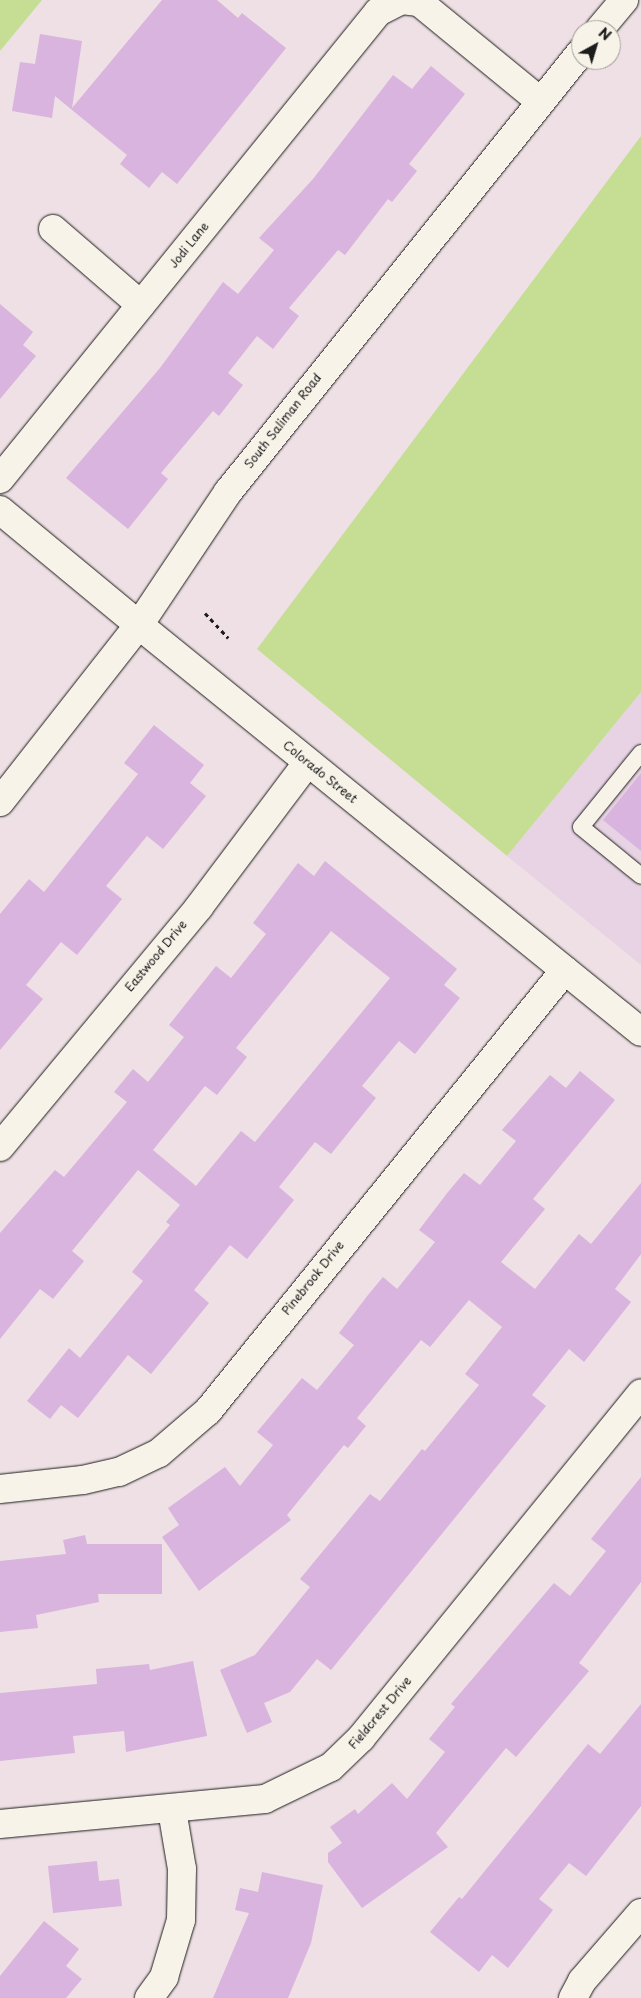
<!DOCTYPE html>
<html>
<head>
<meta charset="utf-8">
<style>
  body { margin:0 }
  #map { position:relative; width:641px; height:1998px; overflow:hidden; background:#eee0e5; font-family:"Playpen Sans",sans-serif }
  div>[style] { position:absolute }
  .built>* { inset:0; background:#e7d3e3 }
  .green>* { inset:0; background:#c5de94 }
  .building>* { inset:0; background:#d8b4de }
  .path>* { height:3px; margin-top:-1.5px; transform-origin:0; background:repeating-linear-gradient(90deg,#1c1c1c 0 4px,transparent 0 8px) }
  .roads { filter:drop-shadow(0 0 1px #1c1c1c) drop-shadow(0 0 1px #1c1c1c) }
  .lane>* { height:16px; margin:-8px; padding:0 8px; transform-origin:8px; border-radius:8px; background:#f7f3e8 }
  .street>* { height:28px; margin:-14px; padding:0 14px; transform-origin:14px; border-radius:14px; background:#f7f3e8 }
  .secondary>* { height:28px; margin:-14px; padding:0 14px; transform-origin:14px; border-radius:14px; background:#f7f3e8 }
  span { translate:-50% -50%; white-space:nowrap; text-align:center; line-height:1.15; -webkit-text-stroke:5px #f7f3e8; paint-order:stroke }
  .street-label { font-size:12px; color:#1c1c1c }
  .north { position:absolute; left:571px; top:20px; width:50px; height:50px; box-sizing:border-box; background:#f7f3e8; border:1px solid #9f9d96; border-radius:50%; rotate:39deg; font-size:14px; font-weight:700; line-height:20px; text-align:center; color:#1c1c1c }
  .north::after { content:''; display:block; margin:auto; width:18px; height:22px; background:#1c1c1c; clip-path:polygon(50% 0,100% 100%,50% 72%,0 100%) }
</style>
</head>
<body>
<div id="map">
  <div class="built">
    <i style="clip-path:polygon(641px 692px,641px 965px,507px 856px)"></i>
  </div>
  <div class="green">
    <i style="clip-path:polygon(0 0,42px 0,0 51px)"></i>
    <i style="clip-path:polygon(641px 136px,641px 692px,507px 856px,257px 649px)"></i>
  </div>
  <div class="building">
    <i style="clip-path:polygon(162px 0,217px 0,238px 18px,242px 13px,286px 48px,177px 184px,162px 172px,149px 188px,120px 164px,127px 155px,55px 96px,52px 118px,12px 111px,20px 62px,35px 64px,40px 34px,82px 41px,72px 108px)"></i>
    <i style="clip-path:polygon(431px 66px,465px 94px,409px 164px,417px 171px,392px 202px,388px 199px,345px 255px,338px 250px,289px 308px,299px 316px,273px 349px,257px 336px,228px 373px,243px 385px,219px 416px,213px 411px,161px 473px,168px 479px,128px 529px,66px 478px,160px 368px,223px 282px,238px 294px,274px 250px,259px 238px,313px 179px,393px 75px,412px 89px)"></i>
    <i style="clip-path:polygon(0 304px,33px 332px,23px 345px,36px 356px,0 399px)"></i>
    <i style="clip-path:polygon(154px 725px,204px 765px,190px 783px,206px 796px,163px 849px,147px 836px,106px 886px,122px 899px,77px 955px,61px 942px,26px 985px,43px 999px,0 1050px,0 914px,29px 879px,44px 892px,138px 774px,124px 763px)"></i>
    <i style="clip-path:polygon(641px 773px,641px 851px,603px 820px)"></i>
    <i style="clip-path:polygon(evenodd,325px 861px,457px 969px,444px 985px,460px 998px,415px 1054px,399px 1041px,362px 1086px,376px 1098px,331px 1154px,315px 1142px,279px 1187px,294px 1200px,247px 1259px,230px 1245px,194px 1290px,209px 1303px,151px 1374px,128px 1355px,78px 1418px,61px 1405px,50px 1419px,27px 1401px,69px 1348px,80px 1358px,143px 1281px,132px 1272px,170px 1225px,166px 1222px,180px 1205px,138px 1170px,72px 1251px,84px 1261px,53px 1299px,40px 1289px,0 1339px,0 1233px,55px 1170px,64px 1177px,127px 1102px,114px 1092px,133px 1069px,148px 1082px,184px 1037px,169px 1025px,216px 966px,231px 978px,266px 934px,253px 923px,298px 863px,314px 876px,325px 861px,331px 931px,390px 978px,255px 1142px,241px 1131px,196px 1186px,153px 1150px,205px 1086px,217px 1095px,247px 1057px,236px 1048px,331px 931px)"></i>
    <i style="clip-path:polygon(580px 1071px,615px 1100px,533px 1199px,545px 1209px,501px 1262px,535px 1289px,579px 1234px,591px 1244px,641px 1183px,641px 1254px,615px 1289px,631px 1302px,584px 1362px,569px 1349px,532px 1395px,546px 1406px,331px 1670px,317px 1659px,290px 1692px,264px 1703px,272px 1722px,247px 1733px,220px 1670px,255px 1655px,310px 1587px,300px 1579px,370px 1494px,380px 1501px,422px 1449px,425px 1451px,479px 1385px,465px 1374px,502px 1327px,469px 1300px,430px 1347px,421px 1340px,357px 1418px,366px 1426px,348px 1448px,344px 1445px,287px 1515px,291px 1520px,199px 1591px,162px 1537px,179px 1525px,168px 1508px,225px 1467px,240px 1486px,273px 1445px,257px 1432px,302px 1378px,317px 1390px,354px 1345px,339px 1333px,368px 1295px,383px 1277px,397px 1289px,435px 1242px,419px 1230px,448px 1192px,464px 1173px,480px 1185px,516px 1141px,502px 1130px,550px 1075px,566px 1088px)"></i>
    <i style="clip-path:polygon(641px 1477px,641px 1582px,579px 1663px,589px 1671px,516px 1757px,506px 1748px,436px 1833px,448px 1847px,362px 1908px,328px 1862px,328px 1853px,342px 1843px,330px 1827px,355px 1809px,358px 1814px,392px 1783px,407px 1799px,445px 1752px,429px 1739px,455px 1707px,451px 1704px,554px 1583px,570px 1596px,606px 1551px,591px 1539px)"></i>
    <i style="clip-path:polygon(85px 1535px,87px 1544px,162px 1544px,162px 1594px,98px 1594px,99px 1602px,36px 1615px,38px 1628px,0 1632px,0 1561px,66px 1554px,63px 1540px)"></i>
    <i style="clip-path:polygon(193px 1661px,207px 1736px,126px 1752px,124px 1731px,73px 1736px,75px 1753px,0 1761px,0 1693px,97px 1684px,96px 1669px,149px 1664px,150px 1670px)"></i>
    <i style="clip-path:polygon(641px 1704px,641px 1806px,586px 1876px,569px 1863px,539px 1899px,553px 1910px,508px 1968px,492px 1955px,479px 1972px,430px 1932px,459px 1897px,462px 1899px,588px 1744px,600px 1754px)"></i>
    <i style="clip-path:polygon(97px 1861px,99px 1881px,119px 1879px,122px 1906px,53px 1913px,48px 1866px)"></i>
    <i style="clip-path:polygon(262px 1872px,323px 1885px,311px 1943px,288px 1998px,213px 1998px,249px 1913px,235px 1910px,240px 1888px,258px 1892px)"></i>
    <i style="clip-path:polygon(44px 1921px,79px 1949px,66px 1966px,82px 1979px,66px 1998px,0 1998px,0 1976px)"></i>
  </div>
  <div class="path">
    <i style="left:205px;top:613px;width:34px;rotate:47deg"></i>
  </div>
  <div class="roads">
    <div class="lane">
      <i style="left:641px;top:753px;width:95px;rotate:129deg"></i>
      <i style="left:581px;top:827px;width:77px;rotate:39.2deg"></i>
    </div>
    <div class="street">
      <i style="left:53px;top:229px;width:116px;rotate:40.8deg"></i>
      <i style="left:0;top:479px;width:601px;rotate:-51.01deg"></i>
      <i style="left:378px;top:12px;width:27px;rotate:-27deg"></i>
      <i style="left:402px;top:0;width:17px;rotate:7deg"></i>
      <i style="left:419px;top:2px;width:156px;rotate:39.3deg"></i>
      <i style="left:139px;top:625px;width:646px;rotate:39.03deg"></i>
      <i style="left:0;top:1147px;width:312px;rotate:-50.3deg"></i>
      <i style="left:199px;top:907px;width:181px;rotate:-53.1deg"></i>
      <i style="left:0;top:1489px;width:83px;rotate:-6.2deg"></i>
      <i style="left:83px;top:1480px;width:37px;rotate:-13deg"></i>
      <i style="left:119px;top:1472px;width:44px;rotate:-25.4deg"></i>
      <i style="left:159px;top:1453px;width:65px;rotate:-40.6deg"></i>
      <i style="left:208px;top:1411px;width:567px;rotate:-51.01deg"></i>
      <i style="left:0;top:1824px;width:266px;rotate:-5.4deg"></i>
      <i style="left:265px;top:1799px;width:73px;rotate:-25.9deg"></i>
      <i style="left:331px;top:1767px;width:42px;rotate:-44deg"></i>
      <i style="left:361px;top:1738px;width:444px;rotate:-50.9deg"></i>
      <i style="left:149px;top:1998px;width:26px;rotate:-54deg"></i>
      <i style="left:164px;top:1977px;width:59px;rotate:-73.4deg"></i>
      <i style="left:181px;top:1920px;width:51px;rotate:-88.9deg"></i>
      <i style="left:182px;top:1869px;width:60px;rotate:-99.6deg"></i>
      <i style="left:573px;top:1998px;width:19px;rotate:-62deg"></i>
      <i style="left:582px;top:1981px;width:90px;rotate:-49.1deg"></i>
    </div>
    <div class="secondary">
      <i style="left:599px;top:30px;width:39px;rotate:-50deg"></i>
      <i style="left:0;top:510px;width:180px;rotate:39.6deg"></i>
      <i style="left:0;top:802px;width:225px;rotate:-51.9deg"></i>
      <i style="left:139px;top:625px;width:160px;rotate:-56.2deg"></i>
      <i style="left:228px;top:492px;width:564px;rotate:-51.26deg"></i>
    </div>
  </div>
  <div class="street-label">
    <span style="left:189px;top:245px;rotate:-51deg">Jodi Lane</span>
    <span style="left:283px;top:421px;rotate:-52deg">South Saliman Road</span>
    <span style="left:320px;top:772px;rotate:39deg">Colorado Street</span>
    <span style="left:156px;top:956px;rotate:-50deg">Eastwood Drive</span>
    <span style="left:313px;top:1278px;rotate:-51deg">Pinebrook Drive</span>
    <span style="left:380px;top:1713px;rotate:-50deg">Fieldcrest Drive</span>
  </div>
  <div class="north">N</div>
</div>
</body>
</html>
